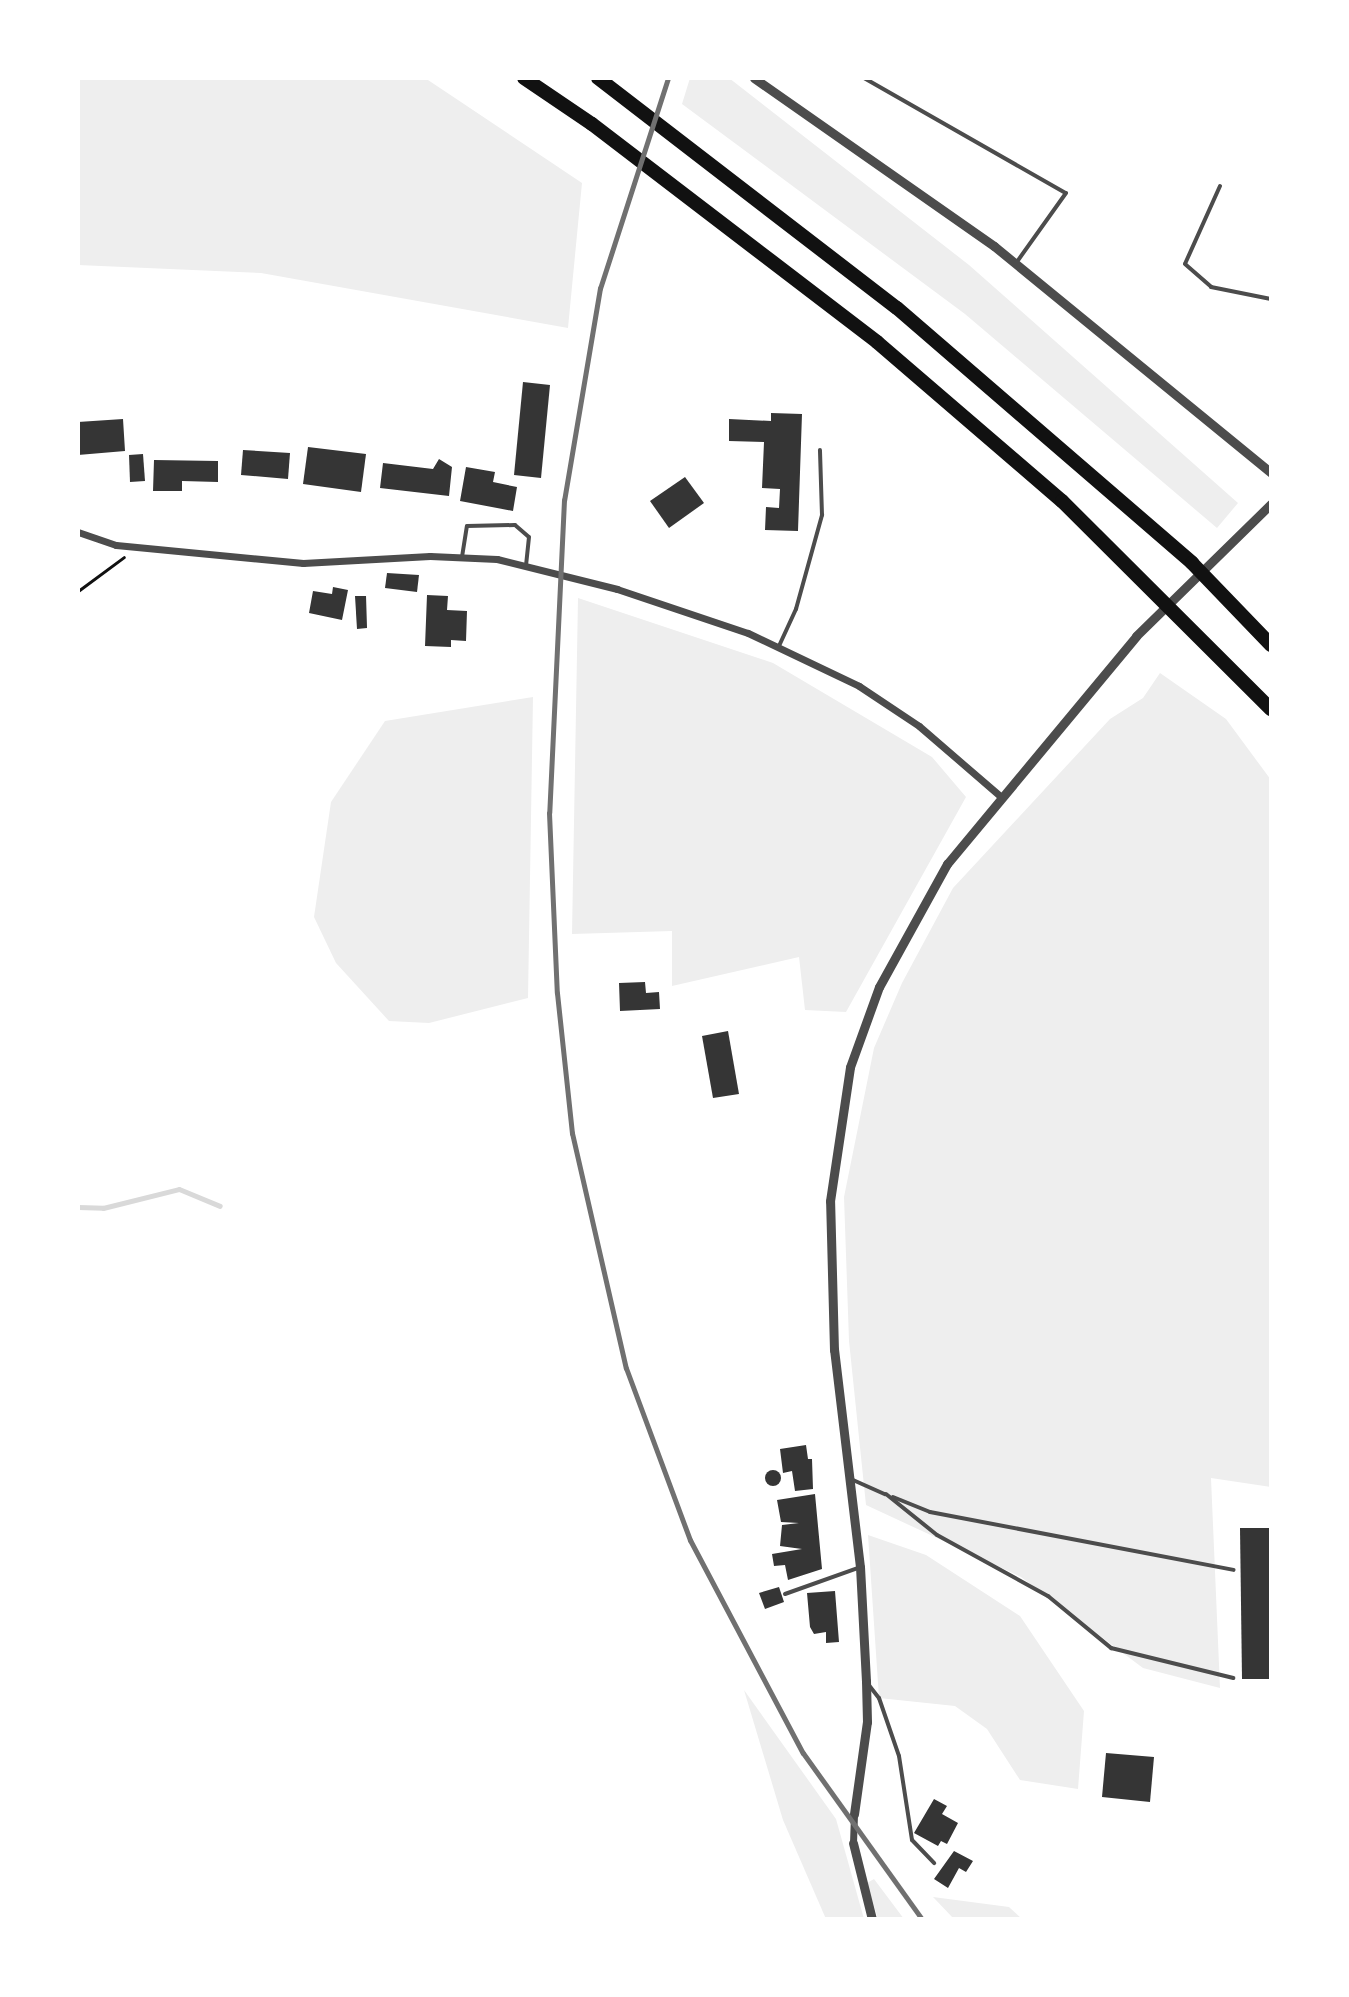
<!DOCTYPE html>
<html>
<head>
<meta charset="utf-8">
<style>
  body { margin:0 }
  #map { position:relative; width:1349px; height:1997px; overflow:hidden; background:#fff; font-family:"Exo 2",sans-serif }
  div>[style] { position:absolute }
  .green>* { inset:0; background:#eee }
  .stream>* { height:5px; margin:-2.5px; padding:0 2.5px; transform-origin:2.5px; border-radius:2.5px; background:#d9d9d9 }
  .building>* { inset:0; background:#353535 }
  .round { border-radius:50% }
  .path>* { height:3px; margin:-1.5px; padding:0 1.5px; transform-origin:1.5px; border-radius:1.5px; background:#111 }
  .service>* { height:4px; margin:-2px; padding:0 2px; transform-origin:2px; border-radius:2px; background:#4c4c4c }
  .minor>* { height:7px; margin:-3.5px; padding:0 3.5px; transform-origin:3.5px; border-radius:3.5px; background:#4c4c4c }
  .tertiary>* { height:9px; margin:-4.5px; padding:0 4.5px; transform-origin:4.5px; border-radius:4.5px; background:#4c4c4c }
  .motorway>* { height:14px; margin:-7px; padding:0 7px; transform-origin:7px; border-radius:7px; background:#111 }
  .rail>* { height:5px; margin:-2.5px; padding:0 2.5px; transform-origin:2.5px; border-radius:2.5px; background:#707070 }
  span { translate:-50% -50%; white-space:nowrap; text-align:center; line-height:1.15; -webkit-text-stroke:8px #fff; paint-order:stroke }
  .frame { position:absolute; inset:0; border:80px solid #fff; pointer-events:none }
</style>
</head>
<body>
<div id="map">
  <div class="green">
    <i style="clip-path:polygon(78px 78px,425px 78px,582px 183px,568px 328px,261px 273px,78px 265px)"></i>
    <i style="clip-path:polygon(690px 78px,729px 78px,969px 265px,1238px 503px,1217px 528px,965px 314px,682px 104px)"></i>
    <i style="clip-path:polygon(578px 598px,773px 663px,932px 757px,966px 797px,846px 1012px,805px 1010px,799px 957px,672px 986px,672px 931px,572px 934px)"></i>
    <i style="clip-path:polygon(1160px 673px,1226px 719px,1271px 780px,1271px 1487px,1211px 1478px,1220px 1688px,1143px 1668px,1021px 1577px,866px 1505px,849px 1341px,844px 1197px,874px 1048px,902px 983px,953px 888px,1110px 719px,1143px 698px)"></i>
    <i style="clip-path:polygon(533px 697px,528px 998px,429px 1023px,389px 1021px,336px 963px,314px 917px,331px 802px,385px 721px)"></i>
    <i style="clip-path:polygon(868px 1535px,926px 1555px,1020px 1616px,1084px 1711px,1078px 1789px,1020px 1780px,987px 1729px,955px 1706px,879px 1698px)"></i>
    <i style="clip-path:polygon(744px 1690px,836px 1819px,864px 1919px,826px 1919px,783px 1820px)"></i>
    <i style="clip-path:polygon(874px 1879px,904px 1919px,878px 1919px,867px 1883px)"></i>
    <i style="clip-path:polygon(933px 1897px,1009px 1907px,1022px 1919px,954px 1919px)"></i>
  </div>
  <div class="stream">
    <i style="left:78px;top:1207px;width:25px;rotate:2deg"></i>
    <i style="left:103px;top:1208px;width:78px;rotate:-14deg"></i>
    <i style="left:179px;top:1189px;width:44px;rotate:22.5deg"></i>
  </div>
  <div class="building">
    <i style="clip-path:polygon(523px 382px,550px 385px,541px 478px,514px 475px)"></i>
    <i style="clip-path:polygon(771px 413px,802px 414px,798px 531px,765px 530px,766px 507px,779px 508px,780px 489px,762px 488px,764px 442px,729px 441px,729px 419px,771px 421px)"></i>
    <i style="clip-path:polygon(123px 419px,125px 451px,78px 455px,78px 422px)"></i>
    <i style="clip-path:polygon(308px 447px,366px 454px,361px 492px,303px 484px)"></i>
    <i style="clip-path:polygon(243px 450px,290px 453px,288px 479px,241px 475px)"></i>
    <i style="clip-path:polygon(143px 454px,145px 481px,130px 482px,129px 455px)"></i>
    <i style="clip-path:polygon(439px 459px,452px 467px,449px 496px,380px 488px,383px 463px,433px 469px)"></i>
    <i style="clip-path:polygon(154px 460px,218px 461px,218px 482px,182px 481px,182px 491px,153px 491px)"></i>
    <i style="clip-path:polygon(466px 467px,495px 472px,493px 482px,517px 487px,513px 511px,460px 501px)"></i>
    <i style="clip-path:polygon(685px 477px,704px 503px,669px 528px,650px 501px)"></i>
    <i style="clip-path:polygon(387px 573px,419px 575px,417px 592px,385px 588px)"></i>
    <i style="clip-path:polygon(333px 587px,348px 590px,342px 620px,309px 613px,313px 591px,332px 594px)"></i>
    <i style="clip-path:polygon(427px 595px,448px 596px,447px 610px,467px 611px,466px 641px,451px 640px,451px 647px,425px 646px)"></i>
    <i style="clip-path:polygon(355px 596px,366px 596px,367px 628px,357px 629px)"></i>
    <i style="clip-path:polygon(645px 982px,646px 993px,659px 992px,660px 1009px,620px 1011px,619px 983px)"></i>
    <i style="clip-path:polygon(728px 1031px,739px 1094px,713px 1098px,702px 1036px)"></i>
    <i style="clip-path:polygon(806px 1445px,808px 1459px,812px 1459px,813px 1489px,795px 1491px,792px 1471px,783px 1473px,780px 1449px)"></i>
    <i class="round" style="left:765px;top:1470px;width:16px;height:16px"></i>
    <i style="clip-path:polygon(815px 1494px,822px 1569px,788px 1580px,785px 1565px,774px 1566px,772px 1554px,802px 1549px,780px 1546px,782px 1525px,799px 1523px,781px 1522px,777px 1500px)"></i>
    <i style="clip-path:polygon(1240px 1528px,1271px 1528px,1271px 1679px,1242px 1679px)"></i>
    <i style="clip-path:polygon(779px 1587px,784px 1602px,765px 1609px,759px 1593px)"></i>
    <i style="clip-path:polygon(835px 1591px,839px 1642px,826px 1643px,826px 1632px,814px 1634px,810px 1627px,807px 1593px)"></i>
    <i style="clip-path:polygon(1106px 1753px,1154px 1757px,1150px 1802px,1102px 1797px)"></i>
    <i style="clip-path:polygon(934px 1799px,947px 1806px,942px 1814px,958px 1823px,947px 1844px,941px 1841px,938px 1846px,914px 1833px)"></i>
    <i style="clip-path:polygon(954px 1851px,973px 1861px,966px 1872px,959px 1868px,948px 1888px,934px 1879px)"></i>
  </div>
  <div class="path">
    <i style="left:78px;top:591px;width:57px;rotate:-36.5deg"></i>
  </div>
  <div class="service">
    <i style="left:864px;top:78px;width:232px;rotate:29.7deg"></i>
    <i style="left:1066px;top:193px;width:86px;rotate:125.5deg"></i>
    <i style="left:1220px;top:186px;width:85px;rotate:114.2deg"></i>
    <i style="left:1185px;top:264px;width:35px;rotate:41deg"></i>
    <i style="left:1211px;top:287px;width:61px;rotate:11.3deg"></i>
    <i style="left:462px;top:557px;width:31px;rotate:-81deg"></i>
    <i style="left:467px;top:526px;width:48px;rotate:-1.2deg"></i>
    <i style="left:515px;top:525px;width:18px;rotate:41deg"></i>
    <i style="left:529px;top:537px;width:30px;rotate:96deg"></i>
    <i style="left:779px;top:646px;width:41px;rotate:-65.3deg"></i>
    <i style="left:796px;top:609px;width:98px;rotate:-74.5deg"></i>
    <i style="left:822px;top:515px;width:65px;rotate:-91.8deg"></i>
    <i style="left:853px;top:1480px;width:35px;rotate:24deg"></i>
    <i style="left:886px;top:1494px;width:65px;rotate:38.8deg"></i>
    <i style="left:937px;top:1535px;width:127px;rotate:28.8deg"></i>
    <i style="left:1048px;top:1596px;width:82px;rotate:39.5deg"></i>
    <i style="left:1111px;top:1648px;width:126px;rotate:13.8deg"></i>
    <i style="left:893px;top:1497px;width:40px;rotate:22deg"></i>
    <i style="left:930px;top:1512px;width:309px;rotate:10.8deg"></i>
    <i style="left:785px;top:1594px;width:77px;rotate:-19.6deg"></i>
    <i style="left:868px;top:1684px;width:18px;rotate:52deg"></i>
    <i style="left:879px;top:1698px;width:61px;rotate:71deg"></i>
    <i style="left:899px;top:1756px;width:85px;rotate:81.2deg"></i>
    <i style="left:912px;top:1840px;width:32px;rotate:46deg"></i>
  </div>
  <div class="minor">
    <i style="left:78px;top:532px;width:40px;rotate:18.9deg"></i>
    <i style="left:116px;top:545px;width:188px;rotate:5.5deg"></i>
    <i style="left:303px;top:563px;width:127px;rotate:-3.2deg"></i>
    <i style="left:430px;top:556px;width:67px;rotate:2.6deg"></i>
    <i style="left:497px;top:559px;width:124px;rotate:14deg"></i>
    <i style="left:617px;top:589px;width:138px;rotate:18.6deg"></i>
    <i style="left:748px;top:633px;width:123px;rotate:25.5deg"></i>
    <i style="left:859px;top:686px;width:72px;rotate:33.7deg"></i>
    <i style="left:919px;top:726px;width:106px;rotate:40.8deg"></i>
    <i style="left:853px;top:1843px;width:29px;rotate:-88deg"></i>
  </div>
  <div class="tertiary">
    <i style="left:754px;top:78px;width:293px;rotate:35deg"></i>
    <i style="left:994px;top:246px;width:358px;rotate:39.3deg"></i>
    <i style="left:854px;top:1814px;width:93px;rotate:-82deg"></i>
    <i style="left:867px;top:1722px;width:41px;rotate:-91.4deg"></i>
    <i style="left:866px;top:1681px;width:114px;rotate:-93deg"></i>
    <i style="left:860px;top:1567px;width:219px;rotate:-96.8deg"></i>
    <i style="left:834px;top:1350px;width:149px;rotate:-91.5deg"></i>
    <i style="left:830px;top:1201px;width:135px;rotate:-81.5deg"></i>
    <i style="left:850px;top:1067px;width:85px;rotate:-70.1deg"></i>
    <i style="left:879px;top:987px;width:141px;rotate:-61.1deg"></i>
    <i style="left:947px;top:864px;width:296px;rotate:-50.3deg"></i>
    <i style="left:1136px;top:636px;width:189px;rotate:-44.4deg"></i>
    <i style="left:853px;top:1843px;width:78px;rotate:76deg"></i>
  </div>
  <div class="motorway">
    <i style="left:524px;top:78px;width:82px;rotate:34.1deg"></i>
    <i style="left:592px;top:124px;width:359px;rotate:37.4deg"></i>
    <i style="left:877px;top:342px;width:244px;rotate:40.7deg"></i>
    <i style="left:1062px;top:501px;width:295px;rotate:44.9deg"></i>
    <i style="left:598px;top:78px;width:377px;rotate:37.6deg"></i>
    <i style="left:897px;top:308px;width:390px;rotate:40.8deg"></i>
    <i style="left:1192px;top:563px;width:114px;rotate:46.1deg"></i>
  </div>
  <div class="rail">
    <i style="left:668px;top:78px;width:221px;rotate:107.9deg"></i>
    <i style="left:600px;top:288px;width:215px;rotate:99.6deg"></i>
    <i style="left:564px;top:500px;width:313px;rotate:92.7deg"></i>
    <i style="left:549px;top:813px;width:180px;rotate:87.5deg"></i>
    <i style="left:557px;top:993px;width:141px;rotate:83.9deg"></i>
    <i style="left:572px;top:1133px;width:241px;rotate:77.1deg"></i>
    <i style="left:626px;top:1368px;width:184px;rotate:69.6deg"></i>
    <i style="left:690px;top:1540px;width:241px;rotate:62.1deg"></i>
    <i style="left:803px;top:1753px;width:204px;rotate:54.4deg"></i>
  </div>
  <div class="frame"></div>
</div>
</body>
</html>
